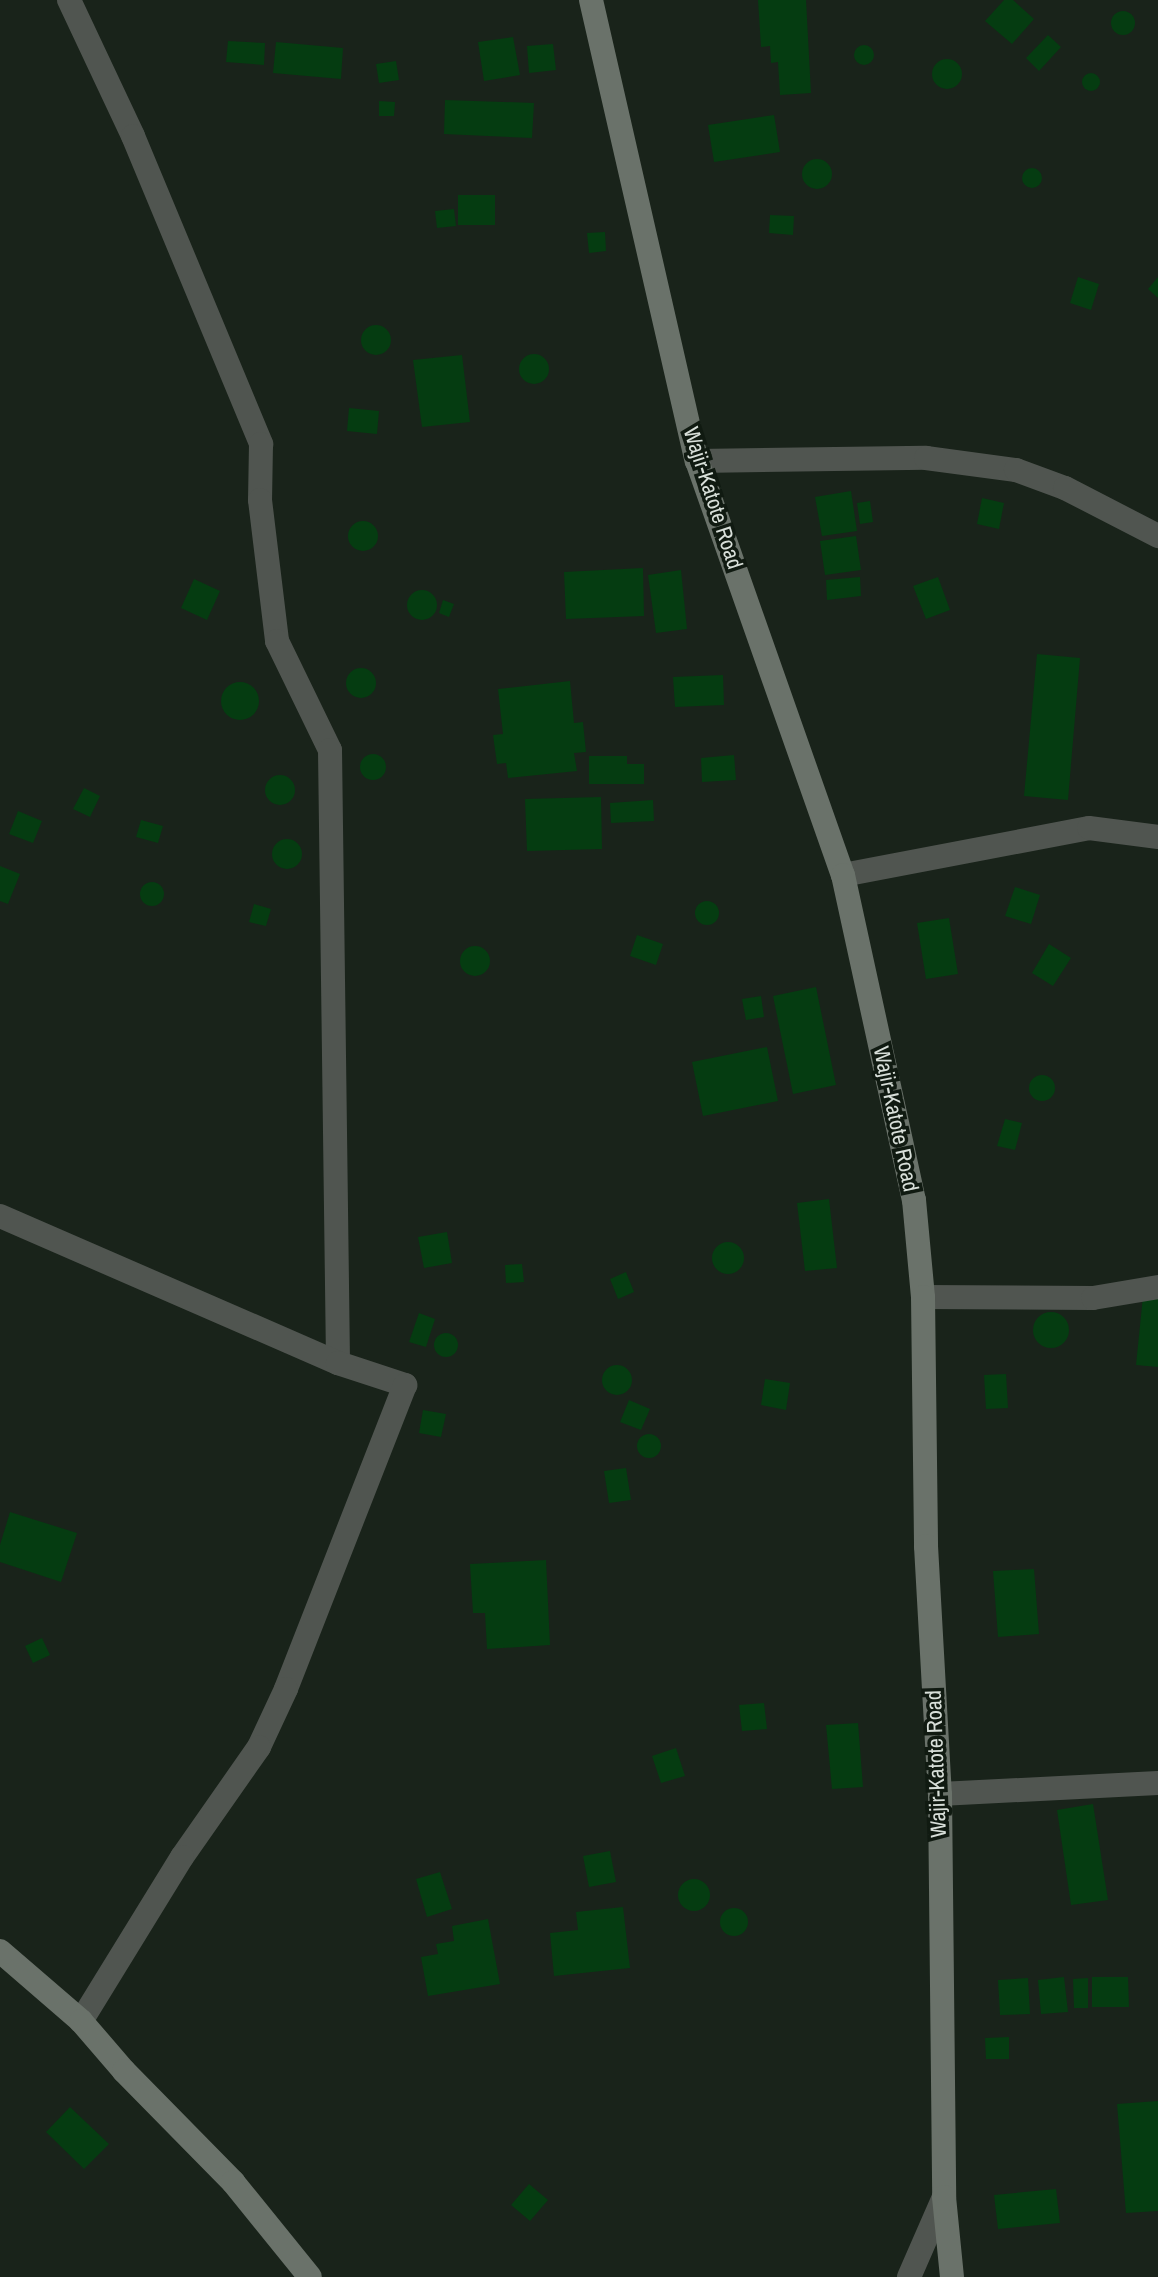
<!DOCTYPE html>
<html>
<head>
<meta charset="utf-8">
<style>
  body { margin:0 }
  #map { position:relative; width:1158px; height:2277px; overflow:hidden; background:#19231a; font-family:"Archivo Narrow",sans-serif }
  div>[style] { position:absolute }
  .building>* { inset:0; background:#053c11 }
  .round { border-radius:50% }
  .street>* { height:24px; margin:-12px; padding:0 12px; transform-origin:12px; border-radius:12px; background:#505550 }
  .secondary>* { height:24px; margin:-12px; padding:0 12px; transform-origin:12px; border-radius:12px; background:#6a726a }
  span { translate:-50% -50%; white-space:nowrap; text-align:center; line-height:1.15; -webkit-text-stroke:7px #101a11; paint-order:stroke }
  .street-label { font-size:22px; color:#d8dfd9 }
</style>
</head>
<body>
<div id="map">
  <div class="building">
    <i style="clip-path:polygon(758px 0,806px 0,811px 93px,780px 95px,778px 62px,771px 63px,770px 46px,761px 47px)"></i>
    <i style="clip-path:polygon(1004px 0,1013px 0,1034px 19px,1012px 44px,985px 21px)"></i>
    <i class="round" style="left:1111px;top:11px;width:24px;height:24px"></i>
    <i style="clip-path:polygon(1048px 35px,1061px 47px,1039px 71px,1026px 58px)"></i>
    <i style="clip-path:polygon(513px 37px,520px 75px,484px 81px,478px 42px)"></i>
    <i style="clip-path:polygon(228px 41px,265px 43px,264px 65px,226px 62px)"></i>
    <i style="clip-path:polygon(276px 42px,343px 48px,341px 79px,273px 73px)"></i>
    <i style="clip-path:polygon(553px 44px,556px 70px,529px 73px,527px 46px)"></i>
    <i class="round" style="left:854px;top:45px;width:20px;height:20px"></i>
    <i class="round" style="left:932px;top:59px;width:30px;height:30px"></i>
    <i style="clip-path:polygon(396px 61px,399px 80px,379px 83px,376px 64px)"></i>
    <i class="round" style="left:1082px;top:73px;width:18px;height:18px"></i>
    <i style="clip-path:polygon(445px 100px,534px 103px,532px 138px,444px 134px)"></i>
    <i style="clip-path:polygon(379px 101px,395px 102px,394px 116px,379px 116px)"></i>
    <i style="clip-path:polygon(774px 115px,780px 152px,714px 162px,708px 125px)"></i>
    <i class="round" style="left:802px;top:159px;width:30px;height:30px"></i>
    <i class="round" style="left:1022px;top:168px;width:20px;height:20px"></i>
    <i style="clip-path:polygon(458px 195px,495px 195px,495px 225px,458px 225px)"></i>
    <i style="clip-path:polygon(454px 209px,456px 226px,437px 228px,435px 211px)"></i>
    <i style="clip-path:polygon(770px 215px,794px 216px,793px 235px,769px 233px)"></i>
    <i style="clip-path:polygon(605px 232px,606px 251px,589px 253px,587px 233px)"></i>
    <i style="clip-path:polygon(1078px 277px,1099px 284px,1091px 310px,1070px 303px)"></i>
    <i style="clip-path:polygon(1158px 277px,1158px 298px,1148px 289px)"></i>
    <i class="round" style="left:361px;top:325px;width:30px;height:30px"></i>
    <i class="round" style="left:519px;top:354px;width:30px;height:30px"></i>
    <i style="clip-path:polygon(462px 355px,470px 422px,422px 427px,413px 360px)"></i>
    <i style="clip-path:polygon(349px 408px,379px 411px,377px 434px,347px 431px)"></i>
    <i style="clip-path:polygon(851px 491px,857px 531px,822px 536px,815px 497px)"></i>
    <i style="clip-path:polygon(982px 498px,1004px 503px,999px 529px,977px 524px)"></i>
    <i style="clip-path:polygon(870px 501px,873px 522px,860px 524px,857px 503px)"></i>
    <i class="round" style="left:348px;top:521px;width:30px;height:30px"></i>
    <i style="clip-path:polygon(856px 536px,861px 570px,825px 575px,820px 541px)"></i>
    <i style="clip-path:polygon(643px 568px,644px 616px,566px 619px,564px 572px)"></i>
    <i style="clip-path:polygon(681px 570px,687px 629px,656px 633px,648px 575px)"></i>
    <i style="clip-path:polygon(860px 577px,861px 596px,827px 600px,826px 580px)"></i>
    <i style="clip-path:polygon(938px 577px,950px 610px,926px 619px,913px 586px)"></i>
    <i style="clip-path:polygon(194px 579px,220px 591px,207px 620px,181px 608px)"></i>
    <i class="round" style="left:407px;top:590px;width:30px;height:30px"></i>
    <i style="clip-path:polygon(443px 600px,454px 604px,449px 617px,439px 613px)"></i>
    <i style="clip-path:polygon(1037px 654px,1080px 658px,1068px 800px,1024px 796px)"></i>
    <i class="round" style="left:346px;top:668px;width:30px;height:30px"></i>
    <i style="clip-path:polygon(723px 675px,724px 705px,675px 707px,673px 677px)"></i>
    <i style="clip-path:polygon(570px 681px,574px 723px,583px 722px,586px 752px,574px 753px,577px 771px,508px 778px,506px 763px,497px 764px,493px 735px,503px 734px,498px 689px)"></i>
    <i class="round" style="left:221px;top:682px;width:38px;height:38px"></i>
    <i class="round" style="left:360px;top:754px;width:26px;height:26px"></i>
    <i style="clip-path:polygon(734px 755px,736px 780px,702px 782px,701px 758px)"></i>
    <i style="clip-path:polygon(589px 756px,627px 756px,627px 764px,644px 764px,644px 784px,589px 784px)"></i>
    <i class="round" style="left:265px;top:775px;width:30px;height:30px"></i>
    <i style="clip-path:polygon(84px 788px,100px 796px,90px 817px,73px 809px)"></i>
    <i style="clip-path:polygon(601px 797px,602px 849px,527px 851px,525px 799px)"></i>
    <i style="clip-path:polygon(653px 800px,654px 821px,611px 823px,610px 803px)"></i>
    <i style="clip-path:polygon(18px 811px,42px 821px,33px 843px,9px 834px)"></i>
    <i style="clip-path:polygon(141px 820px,163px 826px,158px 843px,136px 837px)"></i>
    <i class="round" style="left:272px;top:839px;width:30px;height:30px"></i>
    <i style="clip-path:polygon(0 866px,20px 874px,8px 904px,0 901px)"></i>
    <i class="round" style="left:140px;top:882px;width:24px;height:24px"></i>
    <i style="clip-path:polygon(1015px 887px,1040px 895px,1031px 924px,1005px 916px)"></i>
    <i class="round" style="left:695px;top:901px;width:24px;height:24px"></i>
    <i style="clip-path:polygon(254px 904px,271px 909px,266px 926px,249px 922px)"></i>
    <i style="clip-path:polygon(949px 918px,958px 974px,926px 979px,917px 923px)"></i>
    <i style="clip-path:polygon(637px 935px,663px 944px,656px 965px,630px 956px)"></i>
    <i style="clip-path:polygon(1049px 944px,1071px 958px,1053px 986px,1032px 973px)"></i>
    <i class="round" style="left:460px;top:946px;width:30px;height:30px"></i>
    <i style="clip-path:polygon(816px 987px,836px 1085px,793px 1094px,773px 996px)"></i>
    <i style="clip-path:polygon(761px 996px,764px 1017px,746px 1020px,742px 999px)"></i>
    <i style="clip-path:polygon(767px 1047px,778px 1101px,703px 1116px,692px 1062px)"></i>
    <i class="round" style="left:1029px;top:1075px;width:26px;height:26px"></i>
    <i style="clip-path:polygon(1005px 1119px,1022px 1123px,1015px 1150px,997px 1146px)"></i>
    <i style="clip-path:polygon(829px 1199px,837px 1268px,805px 1271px,797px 1203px)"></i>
    <i style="clip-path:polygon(447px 1232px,452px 1263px,424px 1268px,418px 1237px)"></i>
    <i class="round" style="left:712px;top:1242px;width:32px;height:32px"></i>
    <i style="clip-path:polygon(522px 1264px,524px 1282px,506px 1283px,505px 1265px)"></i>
    <i style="clip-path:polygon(626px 1272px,634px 1292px,618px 1299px,610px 1279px)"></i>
    <i style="clip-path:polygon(1143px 1296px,1158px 1297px,1158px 1367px,1136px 1365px)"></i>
    <i class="round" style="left:1033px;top:1312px;width:36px;height:36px"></i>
    <i style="clip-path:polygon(419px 1313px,435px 1319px,426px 1347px,409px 1342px)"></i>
    <i class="round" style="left:434px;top:1333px;width:24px;height:24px"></i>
    <i class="round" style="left:602px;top:1365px;width:30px;height:30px"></i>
    <i style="clip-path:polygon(1006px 1374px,1008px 1408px,986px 1409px,984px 1375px)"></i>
    <i style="clip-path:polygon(765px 1379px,790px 1383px,786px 1410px,761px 1405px)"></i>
    <i style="clip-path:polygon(629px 1400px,650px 1409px,641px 1430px,620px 1422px)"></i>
    <i style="clip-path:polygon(423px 1410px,446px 1414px,441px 1437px,419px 1433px)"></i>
    <i class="round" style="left:637px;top:1434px;width:24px;height:24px"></i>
    <i style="clip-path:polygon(626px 1468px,631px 1500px,609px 1503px,604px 1471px)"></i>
    <i style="clip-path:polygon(10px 1512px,77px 1533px,61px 1582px,0 1562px,0 1545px)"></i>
    <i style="clip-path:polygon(546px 1560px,550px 1645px,487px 1649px,485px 1613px,473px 1613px,470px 1564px)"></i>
    <i style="clip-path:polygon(1034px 1569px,1039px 1634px,998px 1637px,993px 1571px)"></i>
    <i style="clip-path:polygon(42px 1638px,50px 1655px,33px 1663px,25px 1646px)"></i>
    <i style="clip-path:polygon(764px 1703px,767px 1729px,742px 1731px,739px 1705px)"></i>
    <i style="clip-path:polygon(858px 1723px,863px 1787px,832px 1789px,826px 1725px)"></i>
    <i style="clip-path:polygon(676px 1748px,685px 1776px,661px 1783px,652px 1756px)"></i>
    <i style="clip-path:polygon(1093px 1804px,1108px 1900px,1071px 1905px,1057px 1810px)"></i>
    <i style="clip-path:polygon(610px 1851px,616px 1882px,589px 1887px,583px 1856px)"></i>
    <i style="clip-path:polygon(440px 1872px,452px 1909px,427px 1917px,416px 1879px)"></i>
    <i class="round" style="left:678px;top:1879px;width:32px;height:32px"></i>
    <i style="clip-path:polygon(623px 1907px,630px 1968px,554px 1976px,550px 1933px,578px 1930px,576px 1912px)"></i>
    <i class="round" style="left:720px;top:1908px;width:28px;height:28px"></i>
    <i style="clip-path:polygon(488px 1919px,500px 1984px,428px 1996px,421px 1957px,438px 1954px,436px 1944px,454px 1941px,452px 1926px)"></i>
    <i style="clip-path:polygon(1064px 1977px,1068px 2012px,1041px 2014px,1038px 1980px)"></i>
    <i style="clip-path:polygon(1092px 1977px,1128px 1977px,1129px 2007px,1092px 2007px)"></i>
    <i style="clip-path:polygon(1028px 1978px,1030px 2014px,1000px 2015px,998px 1980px)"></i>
    <i style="clip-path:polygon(1088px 1978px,1088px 2008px,1074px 2008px,1073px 1979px)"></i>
    <i style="clip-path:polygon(1009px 2037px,1009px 2059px,986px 2059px,985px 2038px)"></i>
    <i style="clip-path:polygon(1158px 2101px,1158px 2211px,1126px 2213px,1117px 2104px)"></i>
    <i style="clip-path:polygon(70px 2107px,109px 2144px,84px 2169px,46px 2132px)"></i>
    <i style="clip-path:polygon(529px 2184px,548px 2200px,530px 2221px,511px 2205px)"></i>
    <i style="clip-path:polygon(1056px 2189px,1060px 2223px,998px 2229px,994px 2195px)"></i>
  </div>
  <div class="street">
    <i style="left:69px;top:0;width:150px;rotate:64.8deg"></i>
    <i style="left:133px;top:136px;width:334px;rotate:67.4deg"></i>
    <i style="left:261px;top:444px;width:56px;rotate:91deg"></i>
    <i style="left:260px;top:500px;width:142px;rotate:83.1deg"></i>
    <i style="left:277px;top:641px;width:121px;rotate:64.1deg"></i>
    <i style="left:330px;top:750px;width:613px;rotate:89.25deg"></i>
    <i style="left:697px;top:461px;width:229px;rotate:-0.8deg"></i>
    <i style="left:926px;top:458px;width:91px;rotate:7.6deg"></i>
    <i style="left:1016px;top:470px;width:52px;rotate:20.2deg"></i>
    <i style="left:1065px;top:488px;width:105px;rotate:27.3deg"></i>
    <i style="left:843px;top:875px;width:250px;rotate:-10.8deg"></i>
    <i style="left:1089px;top:828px;width:70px;rotate:7.4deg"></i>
    <i style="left:0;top:1216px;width:369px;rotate:23.5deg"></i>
    <i style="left:338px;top:1363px;width:71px;rotate:18.2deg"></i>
    <i style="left:405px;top:1385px;width:326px;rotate:111.4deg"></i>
    <i style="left:286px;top:1689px;width:64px;rotate:115deg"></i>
    <i style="left:259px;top:1747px;width:134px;rotate:125deg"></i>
    <i style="left:182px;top:1857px;width:193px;rotate:121.6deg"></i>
    <i style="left:923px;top:1297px;width:170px;rotate:0.3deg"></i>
    <i style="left:1093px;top:1298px;width:66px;rotate:-9.6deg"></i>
    <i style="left:940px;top:1794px;width:218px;rotate:-2.9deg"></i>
    <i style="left:909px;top:2277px;width:87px;rotate:-66.4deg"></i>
  </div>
  <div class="secondary">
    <i style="left:591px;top:0;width:473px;rotate:77.1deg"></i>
    <i style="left:697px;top:461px;width:439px;rotate:70.6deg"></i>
    <i style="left:843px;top:875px;width:333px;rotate:77.7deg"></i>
    <i style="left:914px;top:1200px;width:97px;rotate:84.7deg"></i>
    <i style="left:923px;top:1297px;width:249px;rotate:89.3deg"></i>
    <i style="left:926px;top:1546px;width:248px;rotate:86.8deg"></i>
    <i style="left:940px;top:1794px;width:403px;rotate:89.4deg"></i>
    <i style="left:944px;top:2197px;width:80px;rotate:84.3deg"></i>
    <i style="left:0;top:1951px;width:107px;rotate:40.8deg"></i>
    <i style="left:81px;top:2021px;width:66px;rotate:49.3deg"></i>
    <i style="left:124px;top:2071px;width:156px;rotate:45.5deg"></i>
    <i style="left:233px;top:2182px;width:122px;rotate:51deg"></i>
  </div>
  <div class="street-label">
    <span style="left:713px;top:498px;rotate:72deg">Wajir-Katote Road</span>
    <span style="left:896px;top:1119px;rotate:78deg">Wajir-Katote Road</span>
    <span style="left:936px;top:1764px;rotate:-92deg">Wajir-Katote Road</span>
  </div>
</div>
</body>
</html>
